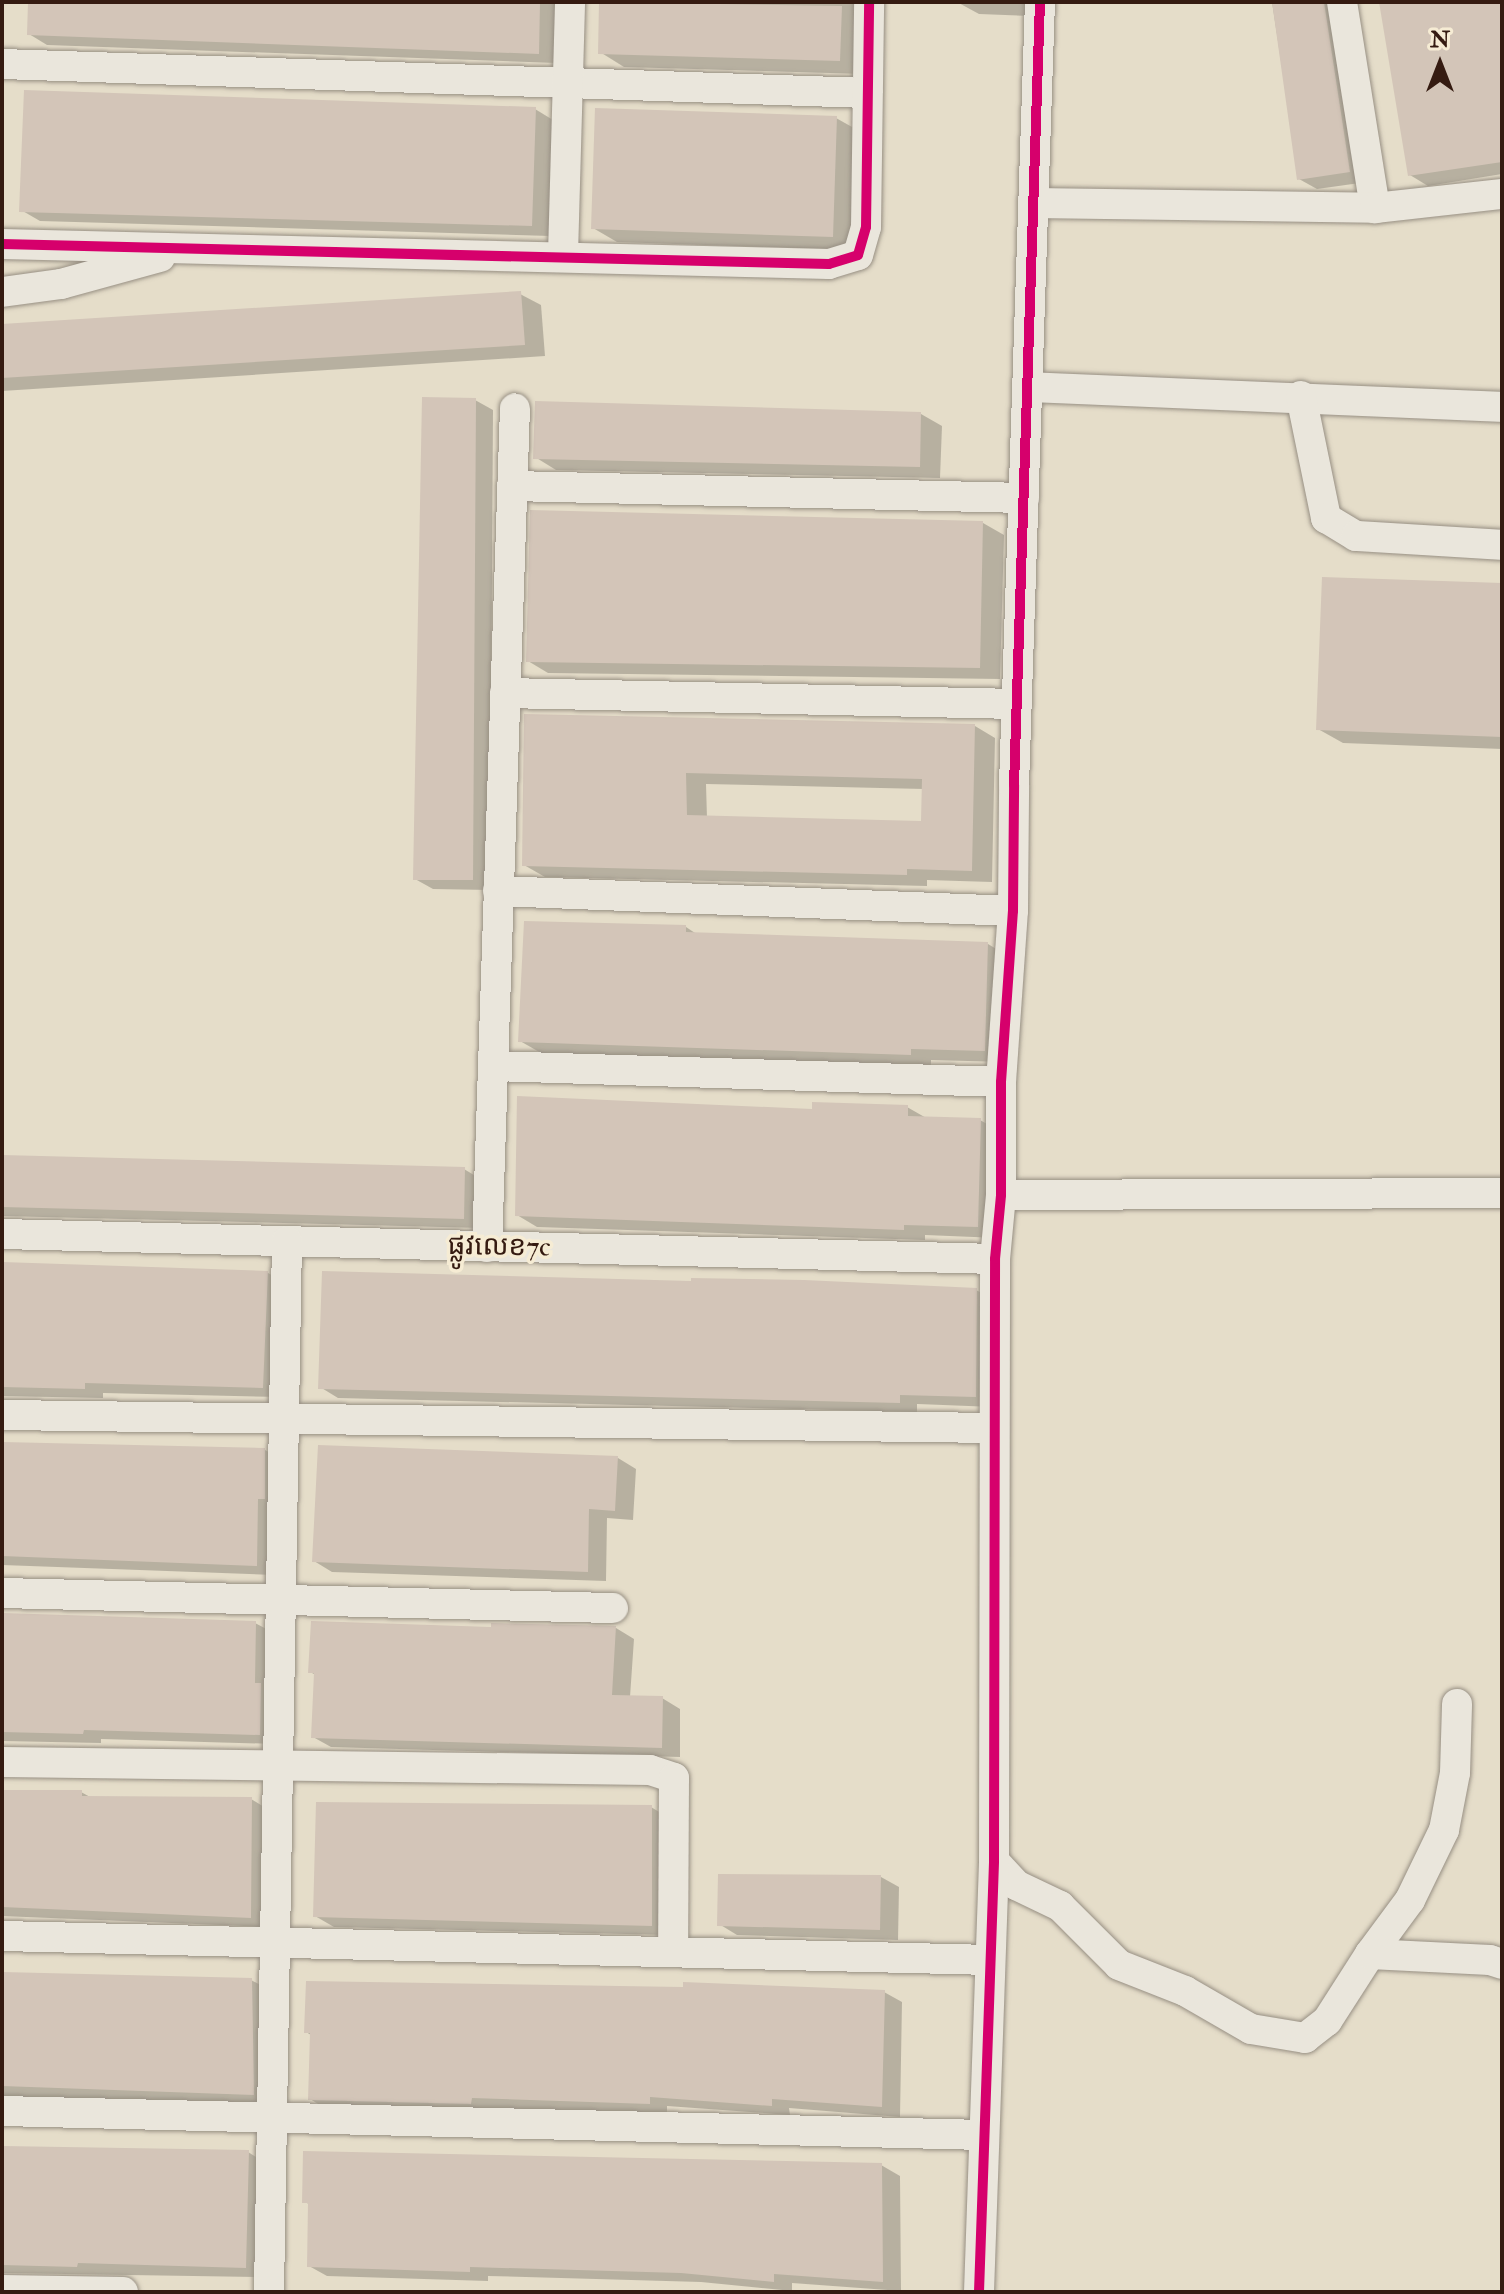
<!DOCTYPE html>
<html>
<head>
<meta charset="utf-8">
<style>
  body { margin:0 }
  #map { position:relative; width:1504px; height:2294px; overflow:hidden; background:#e5ddc9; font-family:"IM FELL Double Pica","Noto Sans Khmer",serif }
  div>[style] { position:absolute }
  .shadow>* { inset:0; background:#0003 }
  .building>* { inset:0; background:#d3c5b8 }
  .roads { filter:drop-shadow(0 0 2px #978f83) drop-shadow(0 0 2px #978f83) }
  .minor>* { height:30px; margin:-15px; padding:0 15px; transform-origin:15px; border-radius:15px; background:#eae6dc }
  .cycleway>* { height:10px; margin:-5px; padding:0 5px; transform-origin:5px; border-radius:5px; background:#d6006c }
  span { translate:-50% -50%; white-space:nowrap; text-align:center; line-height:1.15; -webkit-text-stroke:7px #f6ecd4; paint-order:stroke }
  .street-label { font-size:28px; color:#351b11 }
  .frame { position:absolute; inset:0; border:4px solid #351b11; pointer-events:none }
  .north { position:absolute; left:1400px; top:24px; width:80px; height:80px; -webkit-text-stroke:6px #f6ecd4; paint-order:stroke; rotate:0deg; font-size:22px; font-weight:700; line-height:32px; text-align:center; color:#351b11 }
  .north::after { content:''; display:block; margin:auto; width:28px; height:36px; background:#351b11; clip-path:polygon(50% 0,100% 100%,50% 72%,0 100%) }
</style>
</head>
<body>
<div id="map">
  <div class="shadow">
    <i style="clip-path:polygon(30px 2px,558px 2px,556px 63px,47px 45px,29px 34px)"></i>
    <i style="clip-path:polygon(602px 2px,867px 2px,864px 74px,624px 67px,600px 52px)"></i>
    <i style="clip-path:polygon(957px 2px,1031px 2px,1030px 16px,979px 14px)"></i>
    <i style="clip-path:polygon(1272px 2px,1345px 2px,1367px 182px,1317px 189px,1299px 179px)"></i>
    <i style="clip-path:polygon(1382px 2px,1502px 2px,1502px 174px,1428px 186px,1410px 175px)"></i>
    <i style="clip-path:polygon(535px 109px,553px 120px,550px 236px,40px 221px,21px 210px)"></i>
    <i style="clip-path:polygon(836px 118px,861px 132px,857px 250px,617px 242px,593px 228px)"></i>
    <i style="clip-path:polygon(520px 294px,541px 305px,545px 356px,2px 391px,2px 326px)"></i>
    <i style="clip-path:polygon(475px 400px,493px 410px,490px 890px,433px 889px,415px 879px)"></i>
    <i style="clip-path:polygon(921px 414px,942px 426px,940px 478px,556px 470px,535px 457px)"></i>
    <i style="clip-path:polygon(983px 523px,1004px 535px,1000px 679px,548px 673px,528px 661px)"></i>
    <i style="clip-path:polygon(1502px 585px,1502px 749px,1343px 743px,1318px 729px)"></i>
    <i style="clip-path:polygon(evenodd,526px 716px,975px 726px,995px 738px,992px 882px,927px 880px,927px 886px,545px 877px,524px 865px,526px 716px,706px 784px,924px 789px,923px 823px,707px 818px,706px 784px)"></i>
    <i style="clip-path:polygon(686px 927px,698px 935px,988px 944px,1008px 956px,1005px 1062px,931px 1060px,931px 1065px,541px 1053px,520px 1041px)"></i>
    <i style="clip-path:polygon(907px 1107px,928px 1119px,980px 1120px,1001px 1132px,998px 1238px,925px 1235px,925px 1240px,537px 1227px,517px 1215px,814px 1111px)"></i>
    <i style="clip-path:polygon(2px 1157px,464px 1169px,482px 1180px,481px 1228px,2px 1216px)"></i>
    <i style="clip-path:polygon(2px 1264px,268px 1273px,286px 1283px,281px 1397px,103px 1393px,103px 1398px,2px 1396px)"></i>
    <i style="clip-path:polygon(976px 1290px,995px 1300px,994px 1407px,917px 1404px,917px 1412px,338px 1398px,320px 1387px)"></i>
    <i style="clip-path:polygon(2px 1444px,265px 1450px,283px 1460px,275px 1575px,2px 1565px)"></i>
    <i style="clip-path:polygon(618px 1458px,636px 1469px,633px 1520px,607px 1518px,606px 1581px,332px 1572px,314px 1561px)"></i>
    <i style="clip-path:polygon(2px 1615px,255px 1623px,274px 1633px,278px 1744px,101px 1739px,101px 1743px,2px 1741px)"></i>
    <i style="clip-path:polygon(616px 1628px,634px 1639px,630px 1697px,662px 1698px,680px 1709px,680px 1757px,331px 1747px,313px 1737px,316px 1675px,310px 1672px,492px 1629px)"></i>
    <i style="clip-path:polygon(2px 1791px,81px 1792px,92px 1798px,251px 1799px,269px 1810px,269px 1927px,2px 1916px)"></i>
    <i style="clip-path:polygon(651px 1807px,669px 1818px,669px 1935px,334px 1927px,315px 1916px)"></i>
    <i style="clip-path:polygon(881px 1877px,899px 1887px,898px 1940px,737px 1935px,719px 1924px)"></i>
    <i style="clip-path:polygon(2px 1976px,251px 1980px,270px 1990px,272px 2105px,2px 2097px)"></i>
    <i style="clip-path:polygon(884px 1992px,902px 2002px,900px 2117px,789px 2108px,790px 2115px,667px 2106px,667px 2113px,489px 2108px,489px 2114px,328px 2110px,310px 2099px,311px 2035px,306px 2032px)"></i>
    <i style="clip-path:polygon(2px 2148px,248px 2152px,266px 2163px,264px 2277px,2px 2273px)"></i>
    <i style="clip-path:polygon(881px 2165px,900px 2176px,901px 2291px,792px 2283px,792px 2291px,701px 2282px,488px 2276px,488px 2281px,327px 2276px,309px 2266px,310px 2205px,304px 2201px)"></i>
  </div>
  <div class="building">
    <i style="clip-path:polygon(28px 2px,540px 2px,539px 54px,27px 35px)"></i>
    <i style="clip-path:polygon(599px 2px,842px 6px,840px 61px,598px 54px)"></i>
    <i style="clip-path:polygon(1272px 2px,1324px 2px,1350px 172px,1297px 180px)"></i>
    <i style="clip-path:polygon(1379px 2px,1502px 2px,1502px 162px,1408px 176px)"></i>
    <i style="clip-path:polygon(24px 90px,536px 107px,532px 226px,19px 212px)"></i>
    <i style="clip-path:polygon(595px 108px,837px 116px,833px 237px,591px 229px)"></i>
    <i style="clip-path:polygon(521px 291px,525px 345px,2px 378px,2px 324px)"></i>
    <i style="clip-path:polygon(422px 397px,476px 398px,473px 880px,413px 880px)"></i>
    <i style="clip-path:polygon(535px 401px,921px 412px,920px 467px,533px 459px)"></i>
    <i style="clip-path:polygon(530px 510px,983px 521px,980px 668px,526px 662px)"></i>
    <i style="clip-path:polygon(1322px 577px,1502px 583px,1502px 737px,1316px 730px)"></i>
    <i style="clip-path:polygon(evenodd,524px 714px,975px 724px,972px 871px,907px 869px,907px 875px,522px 866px,524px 714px,686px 773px,922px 779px,921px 821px,687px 815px,686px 773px)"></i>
    <i style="clip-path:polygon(524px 921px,686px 925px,686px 932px,988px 942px,985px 1051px,911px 1049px,911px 1055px,518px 1042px)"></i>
    <i style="clip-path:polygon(517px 1096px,812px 1109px,812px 1102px,908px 1105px,908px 1116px,981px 1118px,978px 1227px,904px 1225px,904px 1230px,515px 1216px)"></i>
    <i style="clip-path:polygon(2px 1155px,465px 1167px,464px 1219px,2px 1207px)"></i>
    <i style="clip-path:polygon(2px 1262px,268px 1271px,263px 1388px,85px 1383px,85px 1389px,2px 1387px)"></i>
    <i style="clip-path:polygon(322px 1271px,691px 1281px,691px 1278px,804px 1280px,977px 1288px,976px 1397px,900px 1395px,900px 1403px,318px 1389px)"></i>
    <i style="clip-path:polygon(2px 1442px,265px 1448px,265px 1499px,258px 1499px,257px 1566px,2px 1556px)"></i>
    <i style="clip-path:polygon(318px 1445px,618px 1456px,615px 1511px,589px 1509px,588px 1572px,312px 1562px)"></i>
    <i style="clip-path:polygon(2px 1613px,256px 1621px,255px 1683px,261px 1683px,260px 1735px,84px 1730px,83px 1734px,2px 1732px)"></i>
    <i style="clip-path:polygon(311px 1621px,491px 1627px,491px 1623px,616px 1626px,612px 1695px,663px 1696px,662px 1748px,311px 1738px,314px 1673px,308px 1673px)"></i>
    <i style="clip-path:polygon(2px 1790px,82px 1790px,82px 1796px,252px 1797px,251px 1918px,2px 1907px)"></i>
    <i style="clip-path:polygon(316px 1802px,652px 1805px,652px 1926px,313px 1917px)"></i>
    <i style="clip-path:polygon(718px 1874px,881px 1875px,880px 1930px,717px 1926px)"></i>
    <i style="clip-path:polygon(2px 1972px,252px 1978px,254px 2095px,2px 2086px)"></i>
    <i style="clip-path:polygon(306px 1981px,683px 1987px,683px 1982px,885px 1990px,882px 2107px,772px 2099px,772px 2106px,650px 2097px,650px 2104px,472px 2098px,471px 2104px,308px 2100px,310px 2033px,304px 2033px)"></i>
    <i style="clip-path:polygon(2px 2146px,249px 2150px,246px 2268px,78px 2263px,77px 2267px,2px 2265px)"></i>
    <i style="clip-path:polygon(303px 2151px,882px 2163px,883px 2282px,774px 2274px,774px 2282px,681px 2273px,470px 2267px,470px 2272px,307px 2267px,308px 2203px,302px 2203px)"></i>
  </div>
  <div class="roads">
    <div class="minor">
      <i style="left:1342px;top:2px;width:209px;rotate:80.9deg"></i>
      <i style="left:2px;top:64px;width:866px;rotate:1.92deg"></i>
      <i style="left:1034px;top:203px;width:341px;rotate:0.8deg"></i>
      <i style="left:1375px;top:208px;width:128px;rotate:-6.3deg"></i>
      <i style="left:2px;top:244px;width:827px;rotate:1.39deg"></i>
      <i style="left:829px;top:264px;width:30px;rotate:-17deg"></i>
      <i style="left:858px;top:255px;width:29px;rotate:-74deg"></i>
      <i style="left:866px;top:227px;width:225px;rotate:-89.2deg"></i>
      <i style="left:563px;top:255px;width:253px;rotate:-88.4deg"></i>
      <i style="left:2px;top:292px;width:60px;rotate:-7.7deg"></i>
      <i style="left:61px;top:284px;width:103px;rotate:-15.3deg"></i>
      <i style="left:1028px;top:387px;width:474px;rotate:2.4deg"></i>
      <i style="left:1301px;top:396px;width:125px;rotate:78.4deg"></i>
      <i style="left:1326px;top:518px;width:35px;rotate:31deg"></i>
      <i style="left:1356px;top:536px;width:146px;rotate:3.5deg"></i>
      <i style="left:512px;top:486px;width:512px;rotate:1.34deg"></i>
      <i style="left:505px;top:693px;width:511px;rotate:1.23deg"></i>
      <i style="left:498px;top:891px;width:515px;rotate:2.22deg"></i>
      <i style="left:493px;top:1066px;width:508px;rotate:1.8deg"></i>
      <i style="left:1001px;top:1195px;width:501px;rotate:-0.23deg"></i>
      <i style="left:2px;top:1234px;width:993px;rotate:1.44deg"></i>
      <i style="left:487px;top:1247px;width:839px;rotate:-88.09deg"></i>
      <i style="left:2px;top:1415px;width:991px;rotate:0.75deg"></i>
      <i style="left:2px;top:1593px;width:611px;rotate:1.41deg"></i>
      <i style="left:2px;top:1762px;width:648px;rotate:0.71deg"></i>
      <i style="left:650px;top:1770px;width:25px;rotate:18deg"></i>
      <i style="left:674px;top:1778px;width:174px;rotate:90.3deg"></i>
      <i style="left:994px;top:1861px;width:33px;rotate:47deg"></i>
      <i style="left:1016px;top:1885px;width:49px;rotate:25.5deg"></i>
      <i style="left:1060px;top:1906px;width:83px;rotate:45deg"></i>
      <i style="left:1119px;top:1965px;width:71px;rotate:21.5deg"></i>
      <i style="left:1185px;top:1991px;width:76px;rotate:29.9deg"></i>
      <i style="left:1251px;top:2029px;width:55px;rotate:9.5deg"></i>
      <i style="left:1305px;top:2038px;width:28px;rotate:-38deg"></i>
      <i style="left:1327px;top:2021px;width:80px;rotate:-57.3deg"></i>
      <i style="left:1370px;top:1954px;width:67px;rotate:-53.5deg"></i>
      <i style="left:1410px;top:1900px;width:78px;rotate:-64.1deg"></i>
      <i style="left:1444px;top:1830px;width:58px;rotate:-79.1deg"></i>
      <i style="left:1455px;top:1773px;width:69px;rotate:-88.3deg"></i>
      <i style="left:2px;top:1936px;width:988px;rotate:1.39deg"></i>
      <i style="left:1370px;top:1954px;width:120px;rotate:2.9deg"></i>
      <i style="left:1490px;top:1960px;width:13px;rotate:18deg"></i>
      <i style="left:2px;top:2111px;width:982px;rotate:1.4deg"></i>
      <i style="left:2px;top:2290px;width:121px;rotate:0.9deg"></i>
      <i style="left:269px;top:2292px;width:1051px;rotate:-89.02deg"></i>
      <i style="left:979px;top:2292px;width:431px;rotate:-88deg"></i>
      <i style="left:994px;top:1861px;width:602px;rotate:-89.9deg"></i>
      <i style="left:995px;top:1259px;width:64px;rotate:-84.6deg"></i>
      <i style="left:1001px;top:1195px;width:113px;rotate:-90deg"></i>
      <i style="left:1001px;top:1082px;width:171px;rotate:-86deg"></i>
      <i style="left:1013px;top:911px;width:126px;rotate:-89.5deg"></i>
      <i style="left:1014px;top:785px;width:783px;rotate:-88.1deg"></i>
    </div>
  </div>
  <div class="cycleway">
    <i style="left:2px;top:244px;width:827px;rotate:1.39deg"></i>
    <i style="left:829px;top:264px;width:30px;rotate:-17deg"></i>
    <i style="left:858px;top:255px;width:29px;rotate:-74deg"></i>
    <i style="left:866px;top:227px;width:225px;rotate:-89.2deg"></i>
    <i style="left:979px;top:2292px;width:431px;rotate:-88deg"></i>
    <i style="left:994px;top:1861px;width:602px;rotate:-89.9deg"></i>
    <i style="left:995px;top:1259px;width:64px;rotate:-84.6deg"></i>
    <i style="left:1001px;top:1195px;width:113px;rotate:-90deg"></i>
    <i style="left:1001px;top:1082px;width:171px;rotate:-86deg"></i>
    <i style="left:1013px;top:911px;width:126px;rotate:-89.5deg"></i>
    <i style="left:1014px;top:785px;width:783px;rotate:-88.1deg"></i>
  </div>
  <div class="street-label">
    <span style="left:499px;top:1247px;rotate:1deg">ផ្លូវលេខ7c</span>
  </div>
  <div class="frame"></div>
  <div class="north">N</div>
</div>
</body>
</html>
